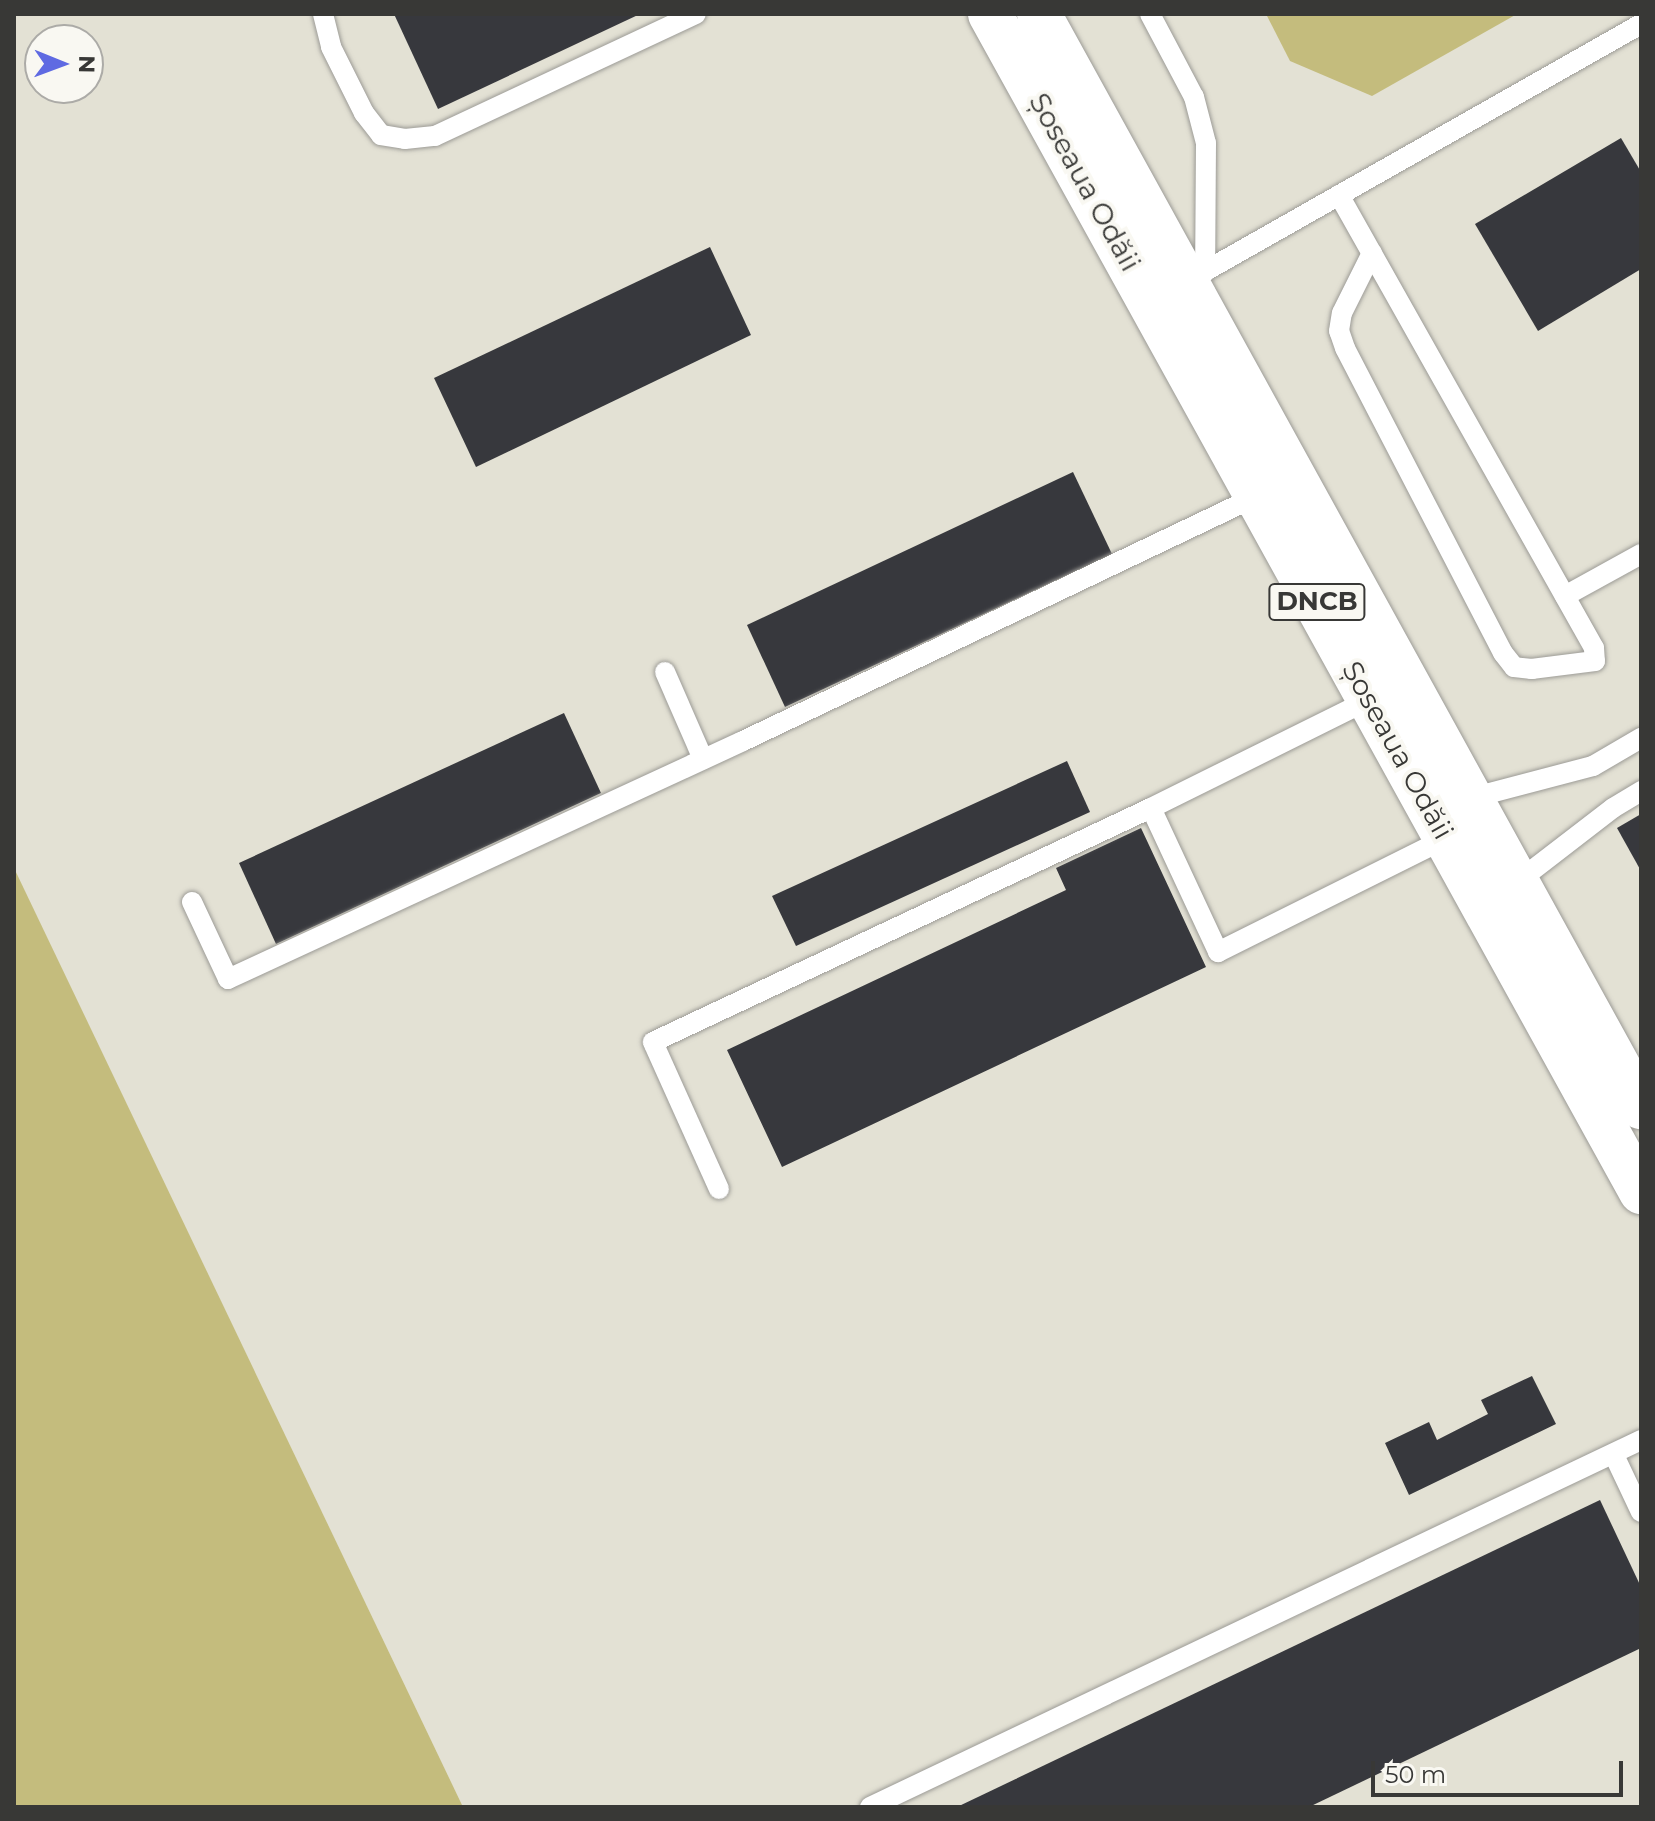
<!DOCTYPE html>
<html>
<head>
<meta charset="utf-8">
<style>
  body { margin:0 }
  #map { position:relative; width:1655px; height:1821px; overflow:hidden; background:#ebebe5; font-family:Montserrat,sans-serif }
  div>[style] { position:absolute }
  .built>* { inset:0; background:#e3e1d4 }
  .green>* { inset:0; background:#c4bc7d }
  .building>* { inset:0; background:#37383d }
  .roads { filter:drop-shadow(0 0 2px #9c9b96) drop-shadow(0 0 2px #9c9b96) }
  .service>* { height:20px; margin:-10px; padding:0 10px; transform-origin:10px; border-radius:10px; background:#fff }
  .primary>* { height:44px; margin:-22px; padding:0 22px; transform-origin:22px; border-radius:22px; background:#fff }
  span { translate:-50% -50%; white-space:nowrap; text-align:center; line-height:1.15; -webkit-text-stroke:8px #f9f8f2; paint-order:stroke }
  .shield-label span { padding:2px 6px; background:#f9f8f2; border:2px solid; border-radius:6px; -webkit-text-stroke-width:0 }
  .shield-label { font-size:26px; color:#383836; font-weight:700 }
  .street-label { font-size:28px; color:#383836 }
  .frame { position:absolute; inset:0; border:16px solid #383836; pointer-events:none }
  .north { position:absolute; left:24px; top:24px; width:80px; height:80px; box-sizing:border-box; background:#f9f8f2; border:2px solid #acaba7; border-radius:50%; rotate:91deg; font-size:22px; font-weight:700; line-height:32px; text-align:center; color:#383836 }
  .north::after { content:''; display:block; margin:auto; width:28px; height:36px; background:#5f6ae2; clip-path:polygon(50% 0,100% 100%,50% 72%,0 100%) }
  .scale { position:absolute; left:1371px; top:1761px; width:252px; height:36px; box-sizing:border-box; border:4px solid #383836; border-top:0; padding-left:10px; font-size:24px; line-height:28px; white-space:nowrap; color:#383836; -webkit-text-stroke:6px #f9f8f2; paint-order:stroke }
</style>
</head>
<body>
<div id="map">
  <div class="built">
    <i style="clip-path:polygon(evenodd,14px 14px,1641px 14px,1641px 1807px,463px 1807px,14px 869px,14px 14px,40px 40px,88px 40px,88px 88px,40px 88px,40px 40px)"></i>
  </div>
  <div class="green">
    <i style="clip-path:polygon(1266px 14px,1517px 14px,1372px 96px,1290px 61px)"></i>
    <i style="clip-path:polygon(14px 868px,463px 1807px,14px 1807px)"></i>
  </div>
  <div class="building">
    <i style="clip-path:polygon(394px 14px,640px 14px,438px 109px)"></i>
    <i style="clip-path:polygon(1621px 138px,1641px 172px,1641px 269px,1538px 331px,1475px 224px)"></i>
    <i style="clip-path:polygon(710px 247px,751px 335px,476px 467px,434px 378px)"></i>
    <i style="clip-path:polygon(1073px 472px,1112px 554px,785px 707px,747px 625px)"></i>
    <i style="clip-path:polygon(564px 713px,601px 793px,276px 944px,239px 863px)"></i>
    <i style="clip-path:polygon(1067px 761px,1090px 812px,796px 946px,772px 896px)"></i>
    <i style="clip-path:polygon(1641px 814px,1641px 871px,1617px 828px)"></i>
    <i style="clip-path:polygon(1141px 828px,1206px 967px,782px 1167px,727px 1050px,1066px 890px,1056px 868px)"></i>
    <i style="clip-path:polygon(1532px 1376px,1556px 1424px,1409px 1495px,1385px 1443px,1429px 1422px,1437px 1440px,1488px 1414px,1481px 1400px)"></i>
    <i style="clip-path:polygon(1600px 1500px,1641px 1587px,1641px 1648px,1309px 1807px,957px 1807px)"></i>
  </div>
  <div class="roads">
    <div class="service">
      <i style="left:323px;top:14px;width:34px;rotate:76deg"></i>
      <i style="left:331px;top:47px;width:74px;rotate:63.4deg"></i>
      <i style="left:364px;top:113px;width:28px;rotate:52deg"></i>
      <i style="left:381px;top:135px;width:24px;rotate:9deg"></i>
      <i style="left:405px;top:139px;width:30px;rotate:-6deg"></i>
      <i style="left:435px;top:136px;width:288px;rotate:-25.1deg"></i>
      <i style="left:1150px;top:14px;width:94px;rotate:62.1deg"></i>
      <i style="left:1194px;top:97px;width:48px;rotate:75.4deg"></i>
      <i style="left:1206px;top:143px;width:129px;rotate:90.4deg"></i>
      <i style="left:1339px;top:195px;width:520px;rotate:60.62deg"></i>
      <i style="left:1594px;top:648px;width:13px;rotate:86deg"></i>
      <i style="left:1595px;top:661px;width:64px;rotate:172.8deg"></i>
      <i style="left:1532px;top:669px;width:18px;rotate:-174deg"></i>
      <i style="left:1514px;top:667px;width:18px;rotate:-128deg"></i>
      <i style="left:1503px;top:653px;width:343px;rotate:-117.4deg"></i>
      <i style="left:1345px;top:348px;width:18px;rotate:-109deg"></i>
      <i style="left:1339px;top:331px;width:18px;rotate:-81deg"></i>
      <i style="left:1342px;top:313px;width:67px;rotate:-63.4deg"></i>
      <i style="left:1186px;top:282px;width:523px;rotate:-29.55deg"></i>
      <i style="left:1565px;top:596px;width:87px;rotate:-28.9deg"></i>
      <i style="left:665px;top:672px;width:95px;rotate:66.4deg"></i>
      <i style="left:1471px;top:798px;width:126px;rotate:-14.7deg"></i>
      <i style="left:1593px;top:766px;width:56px;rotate:-30.3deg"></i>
      <i style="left:1151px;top:808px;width:159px;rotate:65deg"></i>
      <i style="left:1218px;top:952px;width:256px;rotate:-26.5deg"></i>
      <i style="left:1517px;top:882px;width:121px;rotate:-37.6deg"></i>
      <i style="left:1613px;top:808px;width:33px;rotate:-31deg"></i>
      <i style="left:192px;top:902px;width:85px;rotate:64.9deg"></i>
      <i style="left:228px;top:979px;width:567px;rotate:-24.8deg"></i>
      <i style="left:743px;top:741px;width:569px;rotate:-25.48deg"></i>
      <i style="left:719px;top:1189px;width:161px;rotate:-114.2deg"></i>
      <i style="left:653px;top:1042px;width:550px;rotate:-25.17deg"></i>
      <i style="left:1151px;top:808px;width:246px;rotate:-26.4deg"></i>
      <i style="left:1614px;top:1455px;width:63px;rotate:64.7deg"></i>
      <i style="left:870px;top:1807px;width:854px;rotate:-25.45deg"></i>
    </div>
    <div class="primary">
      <i style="left:990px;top:14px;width:1346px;rotate:61.07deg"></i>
      <i style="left:1039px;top:14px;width:1248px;rotate:61.16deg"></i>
    </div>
  </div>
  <div class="shield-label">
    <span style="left:1317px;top:602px">DNCB</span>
  </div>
  <div class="street-label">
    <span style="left:1085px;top:182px;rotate:61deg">Șoseaua Odăii</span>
    <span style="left:1398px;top:750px;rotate:61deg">Șoseaua Odăii</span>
  </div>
  <div class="frame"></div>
  <div class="north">N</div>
  <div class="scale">50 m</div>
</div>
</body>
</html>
